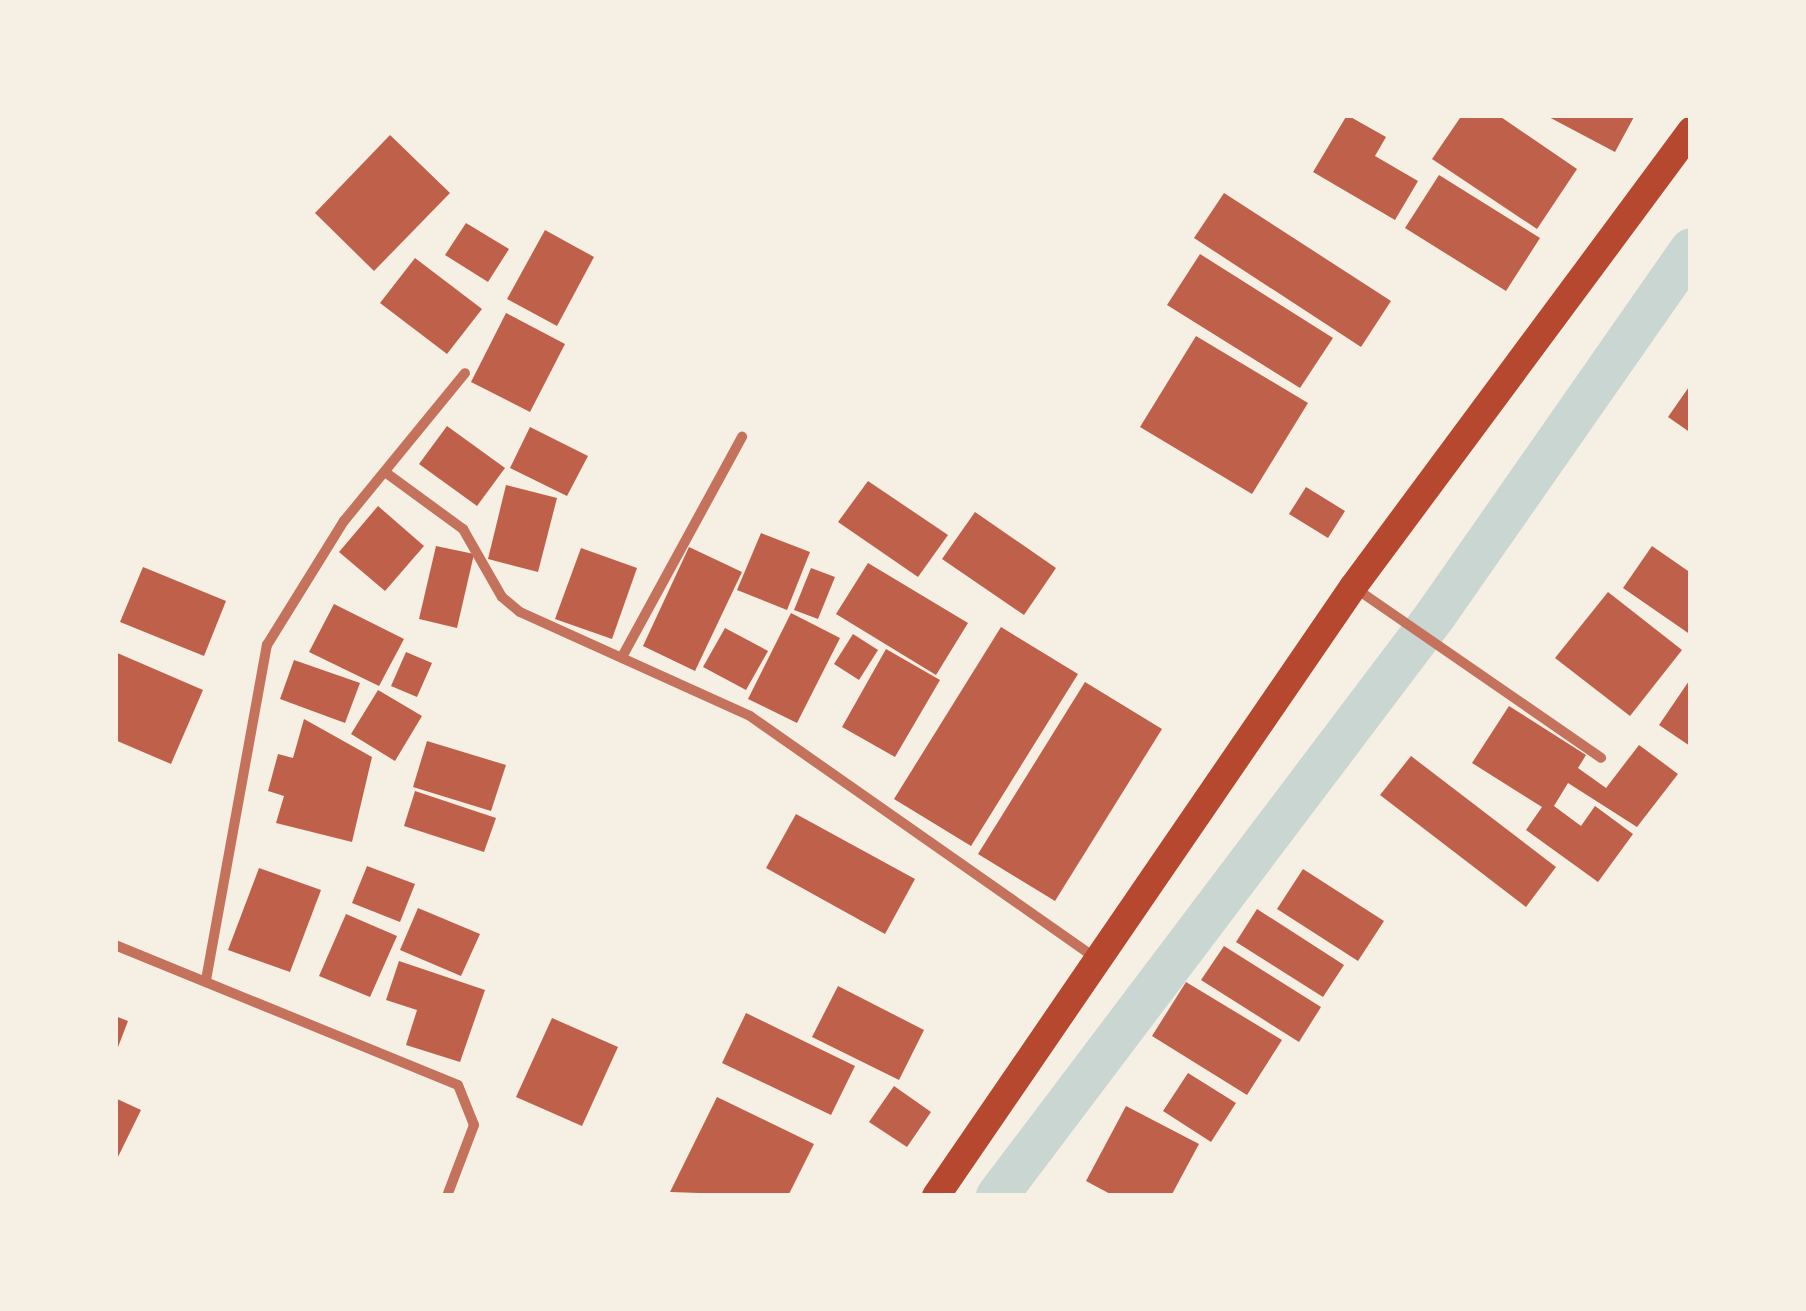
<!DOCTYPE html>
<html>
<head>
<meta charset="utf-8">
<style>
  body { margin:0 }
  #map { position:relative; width:1806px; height:1311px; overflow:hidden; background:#f6efe4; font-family:Barlow,sans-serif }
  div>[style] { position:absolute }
  .canal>* { height:42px; margin:-21px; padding:0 21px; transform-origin:21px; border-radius:21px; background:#c9d6d2 }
  .building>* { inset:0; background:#bf614a }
  .minor>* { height:10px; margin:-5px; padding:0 5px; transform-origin:5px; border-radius:5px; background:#c5725c }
  .trunk>* { height:28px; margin:-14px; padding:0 14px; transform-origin:14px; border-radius:14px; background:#b5482f }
  span { translate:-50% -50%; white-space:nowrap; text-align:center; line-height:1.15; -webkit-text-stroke:8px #f6efe4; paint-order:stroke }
  .frame { position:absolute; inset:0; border:118px solid #f6efe4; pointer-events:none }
</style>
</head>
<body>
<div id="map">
  <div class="canal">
    <i style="left:997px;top:1196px;width:727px;rotate:-52.94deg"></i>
    <i style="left:1435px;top:616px;width:447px;rotate:-55.1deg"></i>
  </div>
  <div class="building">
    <i style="clip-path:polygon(1347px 115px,1386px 137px,1375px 156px,1418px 181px,1395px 220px,1313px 172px)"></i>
    <i style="clip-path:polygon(1462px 115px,1498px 115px,1577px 169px,1537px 229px,1432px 159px)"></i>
    <i style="clip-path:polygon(1545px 115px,1635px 115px,1615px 152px)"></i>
    <i style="clip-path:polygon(390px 135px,450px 193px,374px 271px,315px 213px)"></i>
    <i style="clip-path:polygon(1439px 175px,1540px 238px,1506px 291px,1405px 228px)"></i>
    <i style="clip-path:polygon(1224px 193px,1391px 301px,1361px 347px,1194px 238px)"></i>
    <i style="clip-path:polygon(466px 223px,509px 249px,488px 282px,445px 255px)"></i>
    <i style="clip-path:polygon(545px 230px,594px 257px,557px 326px,507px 299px)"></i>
    <i style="clip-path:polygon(1200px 254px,1333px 338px,1300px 388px,1167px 305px)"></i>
    <i style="clip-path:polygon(415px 258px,482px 309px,447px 354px,380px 303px)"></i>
    <i style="clip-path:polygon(506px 313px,565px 344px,530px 412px,471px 382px)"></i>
    <i style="clip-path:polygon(1196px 336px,1308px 403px,1252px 494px,1140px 427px)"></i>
    <i style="clip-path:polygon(1691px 384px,1691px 433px,1668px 417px)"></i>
    <i style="clip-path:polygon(447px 426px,505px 468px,477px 506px,419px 464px)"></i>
    <i style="clip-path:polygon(530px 427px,588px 456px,567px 496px,510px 468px)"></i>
    <i style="clip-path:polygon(868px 481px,948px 535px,918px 577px,838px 522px)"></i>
    <i style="clip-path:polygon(506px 485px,557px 498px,538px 572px,488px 559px)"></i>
    <i style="clip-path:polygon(1306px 487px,1345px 511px,1328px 538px,1289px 514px)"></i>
    <i style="clip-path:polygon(378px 506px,424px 546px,385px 591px,339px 552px)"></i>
    <i style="clip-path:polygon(975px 512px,1056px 568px,1024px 615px,942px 559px)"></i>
    <i style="clip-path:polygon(761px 533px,810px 552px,787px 610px,737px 590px)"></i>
    <i style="clip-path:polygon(436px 546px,474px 554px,457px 628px,419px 619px)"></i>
    <i style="clip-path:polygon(1652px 546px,1691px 573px,1691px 635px,1623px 588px)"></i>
    <i style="clip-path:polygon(689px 547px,742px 572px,695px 671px,643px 646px)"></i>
    <i style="clip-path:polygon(581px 548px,637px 568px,612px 639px,555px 619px)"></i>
    <i style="clip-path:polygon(868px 563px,968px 623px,936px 675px,836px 614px)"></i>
    <i style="clip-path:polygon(143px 567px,226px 601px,204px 656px,120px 622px)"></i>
    <i style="clip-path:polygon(811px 568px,835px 577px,818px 619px,794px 610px)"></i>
    <i style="clip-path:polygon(1608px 592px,1682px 650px,1630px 716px,1555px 658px)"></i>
    <i style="clip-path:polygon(334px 604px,404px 639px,379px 686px,309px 652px)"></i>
    <i style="clip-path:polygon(791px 613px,840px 638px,797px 723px,748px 699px)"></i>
    <i style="clip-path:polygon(1001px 627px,1078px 674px,971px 846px,894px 799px)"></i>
    <i style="clip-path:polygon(725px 628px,768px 651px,746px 690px,703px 667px)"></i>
    <i style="clip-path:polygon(853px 634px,878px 650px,859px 680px,834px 664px)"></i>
    <i style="clip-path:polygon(886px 649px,940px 680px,895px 757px,842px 727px)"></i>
    <i style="clip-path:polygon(115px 652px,203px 690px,171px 764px,115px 740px)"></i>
    <i style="clip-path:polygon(406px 652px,432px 663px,417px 697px,391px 686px)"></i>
    <i style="clip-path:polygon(294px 660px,360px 683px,345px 723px,280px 699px)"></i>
    <i style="clip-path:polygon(1691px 678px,1691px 744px,1690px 746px,1659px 725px)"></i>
    <i style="clip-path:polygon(1085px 682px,1162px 729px,1055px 901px,978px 854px)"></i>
    <i style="clip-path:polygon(378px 690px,422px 716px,395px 761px,351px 734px)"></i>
    <i style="clip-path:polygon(1509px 706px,1586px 755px,1578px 768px,1606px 788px,1639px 745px,1678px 774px,1637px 827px,1568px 783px,1554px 806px,1581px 826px,1595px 806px,1633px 834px,1598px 882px,1526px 830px,1542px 807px,1472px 763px)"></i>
    <i style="clip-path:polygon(304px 719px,372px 757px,352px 842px,276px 823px,284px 796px,268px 791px,278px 754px,293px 758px)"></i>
    <i style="clip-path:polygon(427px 741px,506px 765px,491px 811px,413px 787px)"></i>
    <i style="clip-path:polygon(1411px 756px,1556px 867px,1526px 907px,1380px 795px)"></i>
    <i style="clip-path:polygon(415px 791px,496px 818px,484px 852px,404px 826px)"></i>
    <i style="clip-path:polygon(796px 814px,915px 879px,885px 934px,766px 868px)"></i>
    <i style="clip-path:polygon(367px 866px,415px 884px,400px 922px,352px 903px)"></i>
    <i style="clip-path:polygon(259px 868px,321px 890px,290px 972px,228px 950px)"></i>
    <i style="clip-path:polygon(1303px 869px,1384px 921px,1358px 961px,1277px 909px)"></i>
    <i style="clip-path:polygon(418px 908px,480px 934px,461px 976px,400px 950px)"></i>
    <i style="clip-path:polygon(1257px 909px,1344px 965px,1323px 997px,1236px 942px)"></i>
    <i style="clip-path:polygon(346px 914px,397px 936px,370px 997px,319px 976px)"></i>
    <i style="clip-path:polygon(1224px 946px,1321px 1007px,1299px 1042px,1201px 980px)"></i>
    <i style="clip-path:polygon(399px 961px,485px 990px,460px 1062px,406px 1045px,417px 1010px,386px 1000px)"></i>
    <i style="clip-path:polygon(1186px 982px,1282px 1040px,1247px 1095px,1152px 1036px)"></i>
    <i style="clip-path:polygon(838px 986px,924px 1030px,899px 1080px,812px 1037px)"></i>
    <i style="clip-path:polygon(746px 1013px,855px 1066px,831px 1115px,722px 1063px)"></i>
    <i style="clip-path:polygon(115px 1016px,128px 1021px,115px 1055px)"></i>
    <i style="clip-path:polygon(552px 1018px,618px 1047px,582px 1126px,516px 1097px)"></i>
    <i style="clip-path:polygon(1188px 1073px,1236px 1103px,1211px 1142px,1163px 1111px)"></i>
    <i style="clip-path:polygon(894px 1086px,931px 1112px,907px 1147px,869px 1122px)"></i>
    <i style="clip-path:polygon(717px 1097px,814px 1144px,788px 1196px,670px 1192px)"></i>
    <i style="clip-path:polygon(115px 1098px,141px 1110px,115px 1163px)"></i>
    <i style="clip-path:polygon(1126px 1106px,1199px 1144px,1171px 1196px,1114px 1196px,1086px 1181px)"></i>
  </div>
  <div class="minor">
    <i style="left:385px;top:472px;width:97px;rotate:36.2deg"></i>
    <i style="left:463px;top:529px;width:78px;rotate:60.2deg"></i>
    <i style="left:502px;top:597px;width:23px;rotate:40deg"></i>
    <i style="left:520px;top:612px;width:252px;rotate:24.3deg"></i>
    <i style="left:750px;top:716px;width:422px;rotate:35deg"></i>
    <i style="left:1355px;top:588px;width:299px;rotate:34.6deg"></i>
    <i style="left:622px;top:657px;width:251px;rotate:-61.4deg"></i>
    <i style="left:115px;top:945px;width:370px;rotate:22.2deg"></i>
    <i style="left:458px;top:1085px;width:43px;rotate:68.2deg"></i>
    <i style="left:474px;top:1125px;width:76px;rotate:110.8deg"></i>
    <i style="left:206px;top:980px;width:341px;rotate:-79.7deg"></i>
    <i style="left:267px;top:645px;width:146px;rotate:-58.2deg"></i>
    <i style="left:344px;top:521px;width:191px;rotate:-50.7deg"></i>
  </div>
  <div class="trunk">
    <i style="left:936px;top:1196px;width:738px;rotate:-55.6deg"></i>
    <i style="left:1353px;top:587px;width:568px;rotate:-53.45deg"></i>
  </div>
  <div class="frame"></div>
</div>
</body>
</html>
